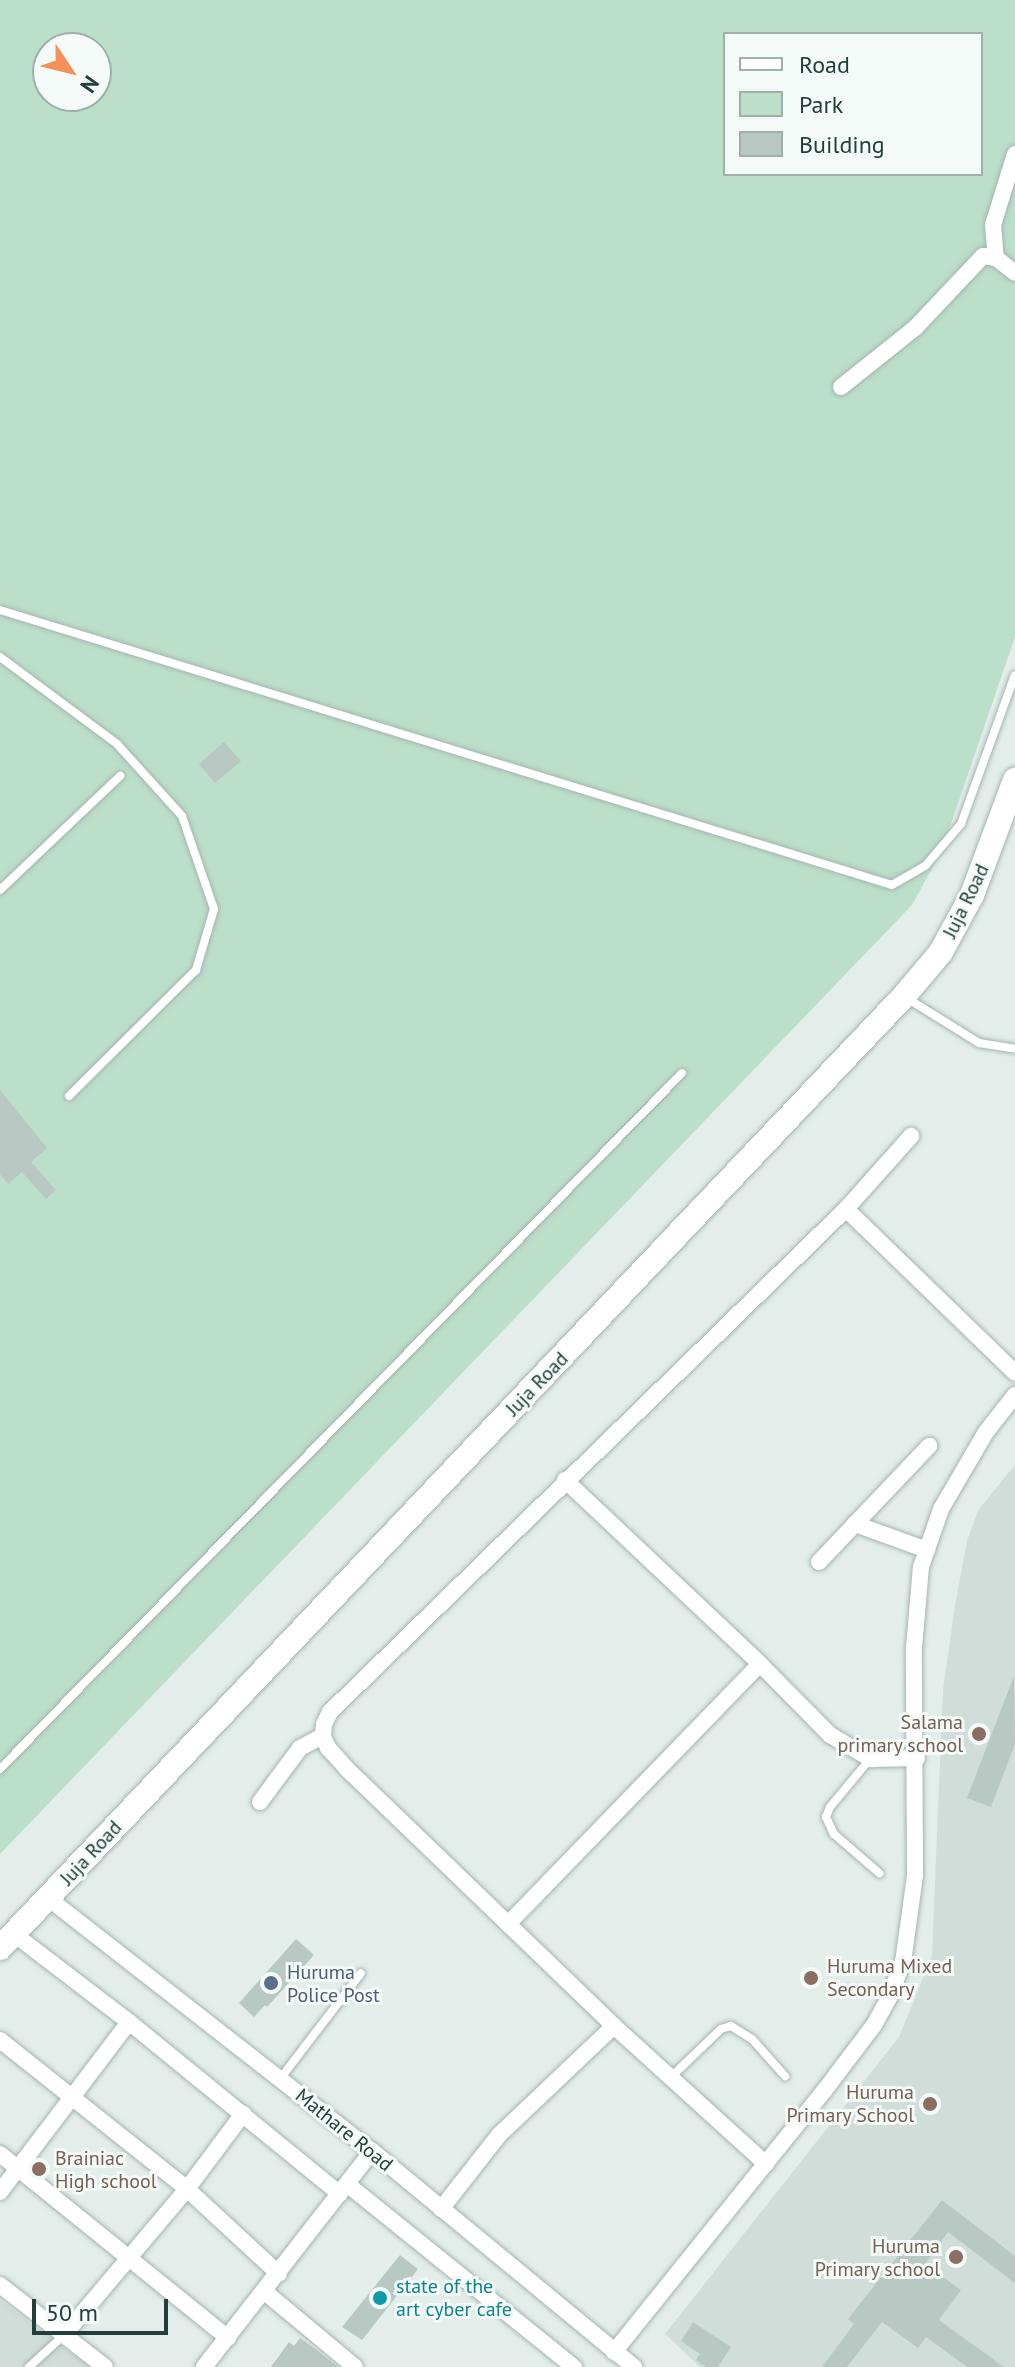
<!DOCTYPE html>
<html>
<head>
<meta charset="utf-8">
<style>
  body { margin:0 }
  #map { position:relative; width:1015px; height:2367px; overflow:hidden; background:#e3edea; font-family:"PT Sans",sans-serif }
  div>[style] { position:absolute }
  .built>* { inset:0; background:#d1ddd9 }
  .green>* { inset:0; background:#bcdfc9 }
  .building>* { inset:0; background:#b8c8c3 }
  .roads { filter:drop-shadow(0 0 2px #a5b5b2) drop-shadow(0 0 2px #a5b5b2) }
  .lane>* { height:8px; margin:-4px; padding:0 4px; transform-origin:4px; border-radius:4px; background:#fff }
  .street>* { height:16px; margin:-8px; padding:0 8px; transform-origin:8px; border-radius:8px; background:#fff }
  .secondary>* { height:24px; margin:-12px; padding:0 12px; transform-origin:12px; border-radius:12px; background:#fff }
  .dots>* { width:22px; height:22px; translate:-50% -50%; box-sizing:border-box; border:4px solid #f4faf7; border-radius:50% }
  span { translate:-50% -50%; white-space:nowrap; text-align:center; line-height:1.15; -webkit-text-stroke:6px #f4faf7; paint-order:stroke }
  .street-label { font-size:20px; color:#223f3b }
  .education-label { font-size:20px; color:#785e54 }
  .right { translate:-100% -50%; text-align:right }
  .left { translate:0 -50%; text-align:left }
  .service-label { font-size:20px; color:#4e5e75 }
  .culture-label { font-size:20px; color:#0d838f }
  .legend { position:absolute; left:723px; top:32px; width:260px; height:144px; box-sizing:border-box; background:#f4faf7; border:2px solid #a0afac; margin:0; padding:10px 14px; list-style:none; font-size:24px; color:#223f3b }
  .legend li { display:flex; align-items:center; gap:16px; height:40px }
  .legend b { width:40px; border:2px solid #a0afac }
  .north { position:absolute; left:32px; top:32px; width:80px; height:80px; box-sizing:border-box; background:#f4faf7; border:2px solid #a0afac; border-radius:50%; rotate:125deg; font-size:22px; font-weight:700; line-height:32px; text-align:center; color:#223f3b }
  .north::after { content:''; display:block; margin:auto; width:28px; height:36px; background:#f4915a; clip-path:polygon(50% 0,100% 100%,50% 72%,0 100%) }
  .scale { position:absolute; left:32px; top:2299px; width:136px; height:36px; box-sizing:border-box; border:4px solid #223f3b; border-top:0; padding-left:10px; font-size:24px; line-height:28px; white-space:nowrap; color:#223f3b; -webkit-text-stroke:6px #f4faf7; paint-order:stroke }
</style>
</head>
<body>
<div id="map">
  <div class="built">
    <i style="clip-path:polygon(1015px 1465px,1015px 2367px,700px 2367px,665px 2334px,899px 2037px,932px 1956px,943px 1690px,955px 1606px,967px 1541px,979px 1509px)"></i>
    <i style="clip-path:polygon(0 2300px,89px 2367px,0 2367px)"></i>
  </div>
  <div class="green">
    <i style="clip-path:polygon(evenodd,0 0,1015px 0,1015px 637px,942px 850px,912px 905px,0 1854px,0 0,725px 34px,981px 34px,981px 174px,725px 174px,725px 34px,0 0,48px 48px,96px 48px,96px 96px,48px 96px,48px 48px)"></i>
  </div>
  <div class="building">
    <i style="clip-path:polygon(224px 742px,241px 761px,215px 783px,199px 764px)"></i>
    <i style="clip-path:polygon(0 1090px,47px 1148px,31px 1162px,56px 1190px,46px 1199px,22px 1172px,8px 1184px,0 1174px)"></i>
    <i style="clip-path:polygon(1014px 1676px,1015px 1744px,991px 1807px,967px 1798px)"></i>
    <i style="clip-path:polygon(296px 1939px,314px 1955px,267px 2007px,265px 2005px,254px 2017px,239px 2003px)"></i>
    <i style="clip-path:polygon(942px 2200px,1015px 2256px,1015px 2283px,948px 2232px,925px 2264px,961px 2290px,939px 2320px,1004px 2367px,967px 2367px,926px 2337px,918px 2348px,882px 2322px,847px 2367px,822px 2367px,854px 2324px,848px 2319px)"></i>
    <i style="clip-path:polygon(400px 2255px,418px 2269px,362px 2340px,342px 2327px)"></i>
    <i style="clip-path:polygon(693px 2322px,731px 2347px,718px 2367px,706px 2367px,696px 2360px,700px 2354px,681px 2341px)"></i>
    <i style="clip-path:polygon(300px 2338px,318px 2351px,338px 2367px,271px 2367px,289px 2342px,294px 2346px)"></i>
  </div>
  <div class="roads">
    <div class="lane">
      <i style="left:0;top:610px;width:933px;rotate:17.13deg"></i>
      <i style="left:892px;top:885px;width:39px;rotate:-30deg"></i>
      <i style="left:926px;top:865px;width:54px;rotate:-49.5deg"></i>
      <i style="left:961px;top:824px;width:158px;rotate:-70.1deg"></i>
      <i style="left:0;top:657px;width:146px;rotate:36.6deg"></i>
      <i style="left:117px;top:744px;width:97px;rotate:47.9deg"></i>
      <i style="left:182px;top:816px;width:98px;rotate:71deg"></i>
      <i style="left:214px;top:909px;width:64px;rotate:106.4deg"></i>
      <i style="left:196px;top:970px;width:179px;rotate:135.2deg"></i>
      <i style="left:0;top:890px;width:166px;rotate:-43.5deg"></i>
      <i style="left:905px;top:997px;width:87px;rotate:31.9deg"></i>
      <i style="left:979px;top:1043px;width:36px;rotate:9deg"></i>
      <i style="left:870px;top:1759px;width:62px;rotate:129.8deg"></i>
      <i style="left:830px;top:1807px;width:11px;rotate:112deg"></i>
      <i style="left:826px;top:1817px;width:19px;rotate:65deg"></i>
      <i style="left:834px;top:1834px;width:60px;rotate:40.9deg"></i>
      <i style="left:0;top:1769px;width:974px;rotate:-45.58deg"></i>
      <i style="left:671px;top:2077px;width:69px;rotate:-43.8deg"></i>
      <i style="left:721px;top:2029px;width:10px;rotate:-17deg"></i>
      <i style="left:731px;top:2026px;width:25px;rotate:32deg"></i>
      <i style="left:752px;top:2039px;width:50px;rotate:48.3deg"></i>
      <i style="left:280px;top:2079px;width:133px;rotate:-52.6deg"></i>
      <i style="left:29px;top:2367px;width:47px;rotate:-42.4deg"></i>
    </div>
    <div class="street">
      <i style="left:1015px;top:154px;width:74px;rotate:107.2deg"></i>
      <i style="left:993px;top:225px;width:33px;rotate:85deg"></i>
      <i style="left:996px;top:258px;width:24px;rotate:38deg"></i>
      <i style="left:841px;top:387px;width:95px;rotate:-38.6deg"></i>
      <i style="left:915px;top:328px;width:99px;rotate:-46.6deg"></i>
      <i style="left:983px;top:256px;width:13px;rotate:9deg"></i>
      <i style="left:846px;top:1209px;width:98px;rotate:-48.3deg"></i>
      <i style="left:565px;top:1480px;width:268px;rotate:43.3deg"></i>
      <i style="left:760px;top:1664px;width:100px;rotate:45.4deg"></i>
      <i style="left:830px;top:1735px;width:48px;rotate:30.3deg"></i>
      <i style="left:871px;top:1759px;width:46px;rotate:-1.2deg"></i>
      <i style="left:927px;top:1550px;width:77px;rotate:-160.1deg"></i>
      <i style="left:855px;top:1524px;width:108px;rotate:-46.5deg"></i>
      <i style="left:819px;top:1562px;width:52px;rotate:-46.5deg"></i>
      <i style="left:260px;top:1802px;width:67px;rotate:-53.5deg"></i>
      <i style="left:300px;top:1748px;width:26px;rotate:-28deg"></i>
      <i style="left:48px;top:1898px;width:411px;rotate:38deg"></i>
      <i style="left:372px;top:2151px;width:340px;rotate:39.5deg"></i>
      <i style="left:508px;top:1924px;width:362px;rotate:-45.9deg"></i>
      <i style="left:14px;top:1934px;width:145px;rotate:37.4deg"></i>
      <i style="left:129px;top:2022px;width:272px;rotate:39.2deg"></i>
      <i style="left:0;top:2040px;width:239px;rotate:38.5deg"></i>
      <i style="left:187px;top:2189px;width:125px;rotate:42.7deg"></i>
      <i style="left:0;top:2154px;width:293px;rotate:38.9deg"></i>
      <i style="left:766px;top:2164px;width:205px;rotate:-137.8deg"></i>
      <i style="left:614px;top:2026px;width:369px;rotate:-136.1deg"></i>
      <i style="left:348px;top:1770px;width:30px;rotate:-132deg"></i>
      <i style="left:328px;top:1748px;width:13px;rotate:-113deg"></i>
      <i style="left:323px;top:1736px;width:12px;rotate:-85deg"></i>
      <i style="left:324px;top:1724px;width:13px;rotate:-63deg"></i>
      <i style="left:330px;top:1712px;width:721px;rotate:-44.27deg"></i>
      <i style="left:846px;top:1209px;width:235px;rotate:44.1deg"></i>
      <i style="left:347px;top:2184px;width:292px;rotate:38.9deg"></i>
      <i style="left:0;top:2192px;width:213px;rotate:-52.8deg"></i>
      <i style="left:441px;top:2209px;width:94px;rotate:-51.9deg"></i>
      <i style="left:499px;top:2135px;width:158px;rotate:-43.5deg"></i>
      <i style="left:0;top:2285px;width:133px;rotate:38deg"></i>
      <i style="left:265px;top:2292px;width:117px;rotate:39.8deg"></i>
      <i style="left:64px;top:2335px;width:191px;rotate:-49.9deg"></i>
      <i style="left:187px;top:2189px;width:94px;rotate:-53.3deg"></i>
      <i style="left:614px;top:2352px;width:335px;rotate:-51.2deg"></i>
      <i style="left:824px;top:2091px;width:83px;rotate:-52.9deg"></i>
      <i style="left:874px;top:2025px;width:31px;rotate:-61deg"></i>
      <i style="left:889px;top:1998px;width:39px;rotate:-69deg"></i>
      <i style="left:903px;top:1962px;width:88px;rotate:-82.1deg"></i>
      <i style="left:915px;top:1875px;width:227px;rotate:-90.3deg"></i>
      <i style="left:914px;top:1648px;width:81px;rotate:-85.1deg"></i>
      <i style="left:921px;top:1567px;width:61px;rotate:-71deg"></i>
      <i style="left:941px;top:1509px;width:89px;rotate:-59.7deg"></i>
      <i style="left:986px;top:1432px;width:47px;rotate:-51.9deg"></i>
      <i style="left:204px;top:2367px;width:274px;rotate:-52.1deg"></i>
    </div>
    <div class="secondary">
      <i style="left:0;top:1948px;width:1313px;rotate:-46.48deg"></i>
      <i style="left:904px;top:996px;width:57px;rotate:-49.9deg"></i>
      <i style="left:941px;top:952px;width:65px;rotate:-61.5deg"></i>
      <i style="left:972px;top:895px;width:123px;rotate:-69.5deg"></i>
    </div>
  </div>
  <div class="dots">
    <i style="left:979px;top:1734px;background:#8d6e63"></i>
    <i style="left:811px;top:1978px;background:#8d6e63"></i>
    <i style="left:271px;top:1983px;background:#5c6f8a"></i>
    <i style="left:930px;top:2104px;background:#8d6e63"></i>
    <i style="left:39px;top:2169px;background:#8d6e63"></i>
    <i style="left:956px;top:2257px;background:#8d6e63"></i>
    <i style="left:380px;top:2298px;background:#0f9aa8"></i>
  </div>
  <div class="street-label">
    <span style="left:966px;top:901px;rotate:-64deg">Juja Road</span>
    <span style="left:537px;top:1384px;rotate:-46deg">Juja Road</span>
    <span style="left:91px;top:1853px;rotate:-47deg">Juja Road</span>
    <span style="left:344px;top:2130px;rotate:39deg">Mathare Road</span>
  </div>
  <div class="education-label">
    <span class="right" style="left:963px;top:1734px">Salama<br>primary school</span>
    <span class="left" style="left:827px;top:1978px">Huruma Mixed<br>Secondary</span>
    <span class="right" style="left:914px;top:2104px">Huruma<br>Primary School</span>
    <span class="left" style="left:55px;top:2170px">Brainiac<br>High school</span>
    <span class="right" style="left:940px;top:2258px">Huruma<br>Primary school</span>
  </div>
  <div class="service-label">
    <span class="left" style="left:287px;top:1984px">Huruma<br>Police Post</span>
  </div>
  <div class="culture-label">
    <span class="left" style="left:396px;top:2298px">state of the<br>art cyber cafe</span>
  </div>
  <ul class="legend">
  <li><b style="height:10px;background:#fff"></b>Road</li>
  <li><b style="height:22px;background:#bcdfc9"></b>Park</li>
  <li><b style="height:22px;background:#b8c8c3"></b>Building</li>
  </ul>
  <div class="north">N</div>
  <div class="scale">50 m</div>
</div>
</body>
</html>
